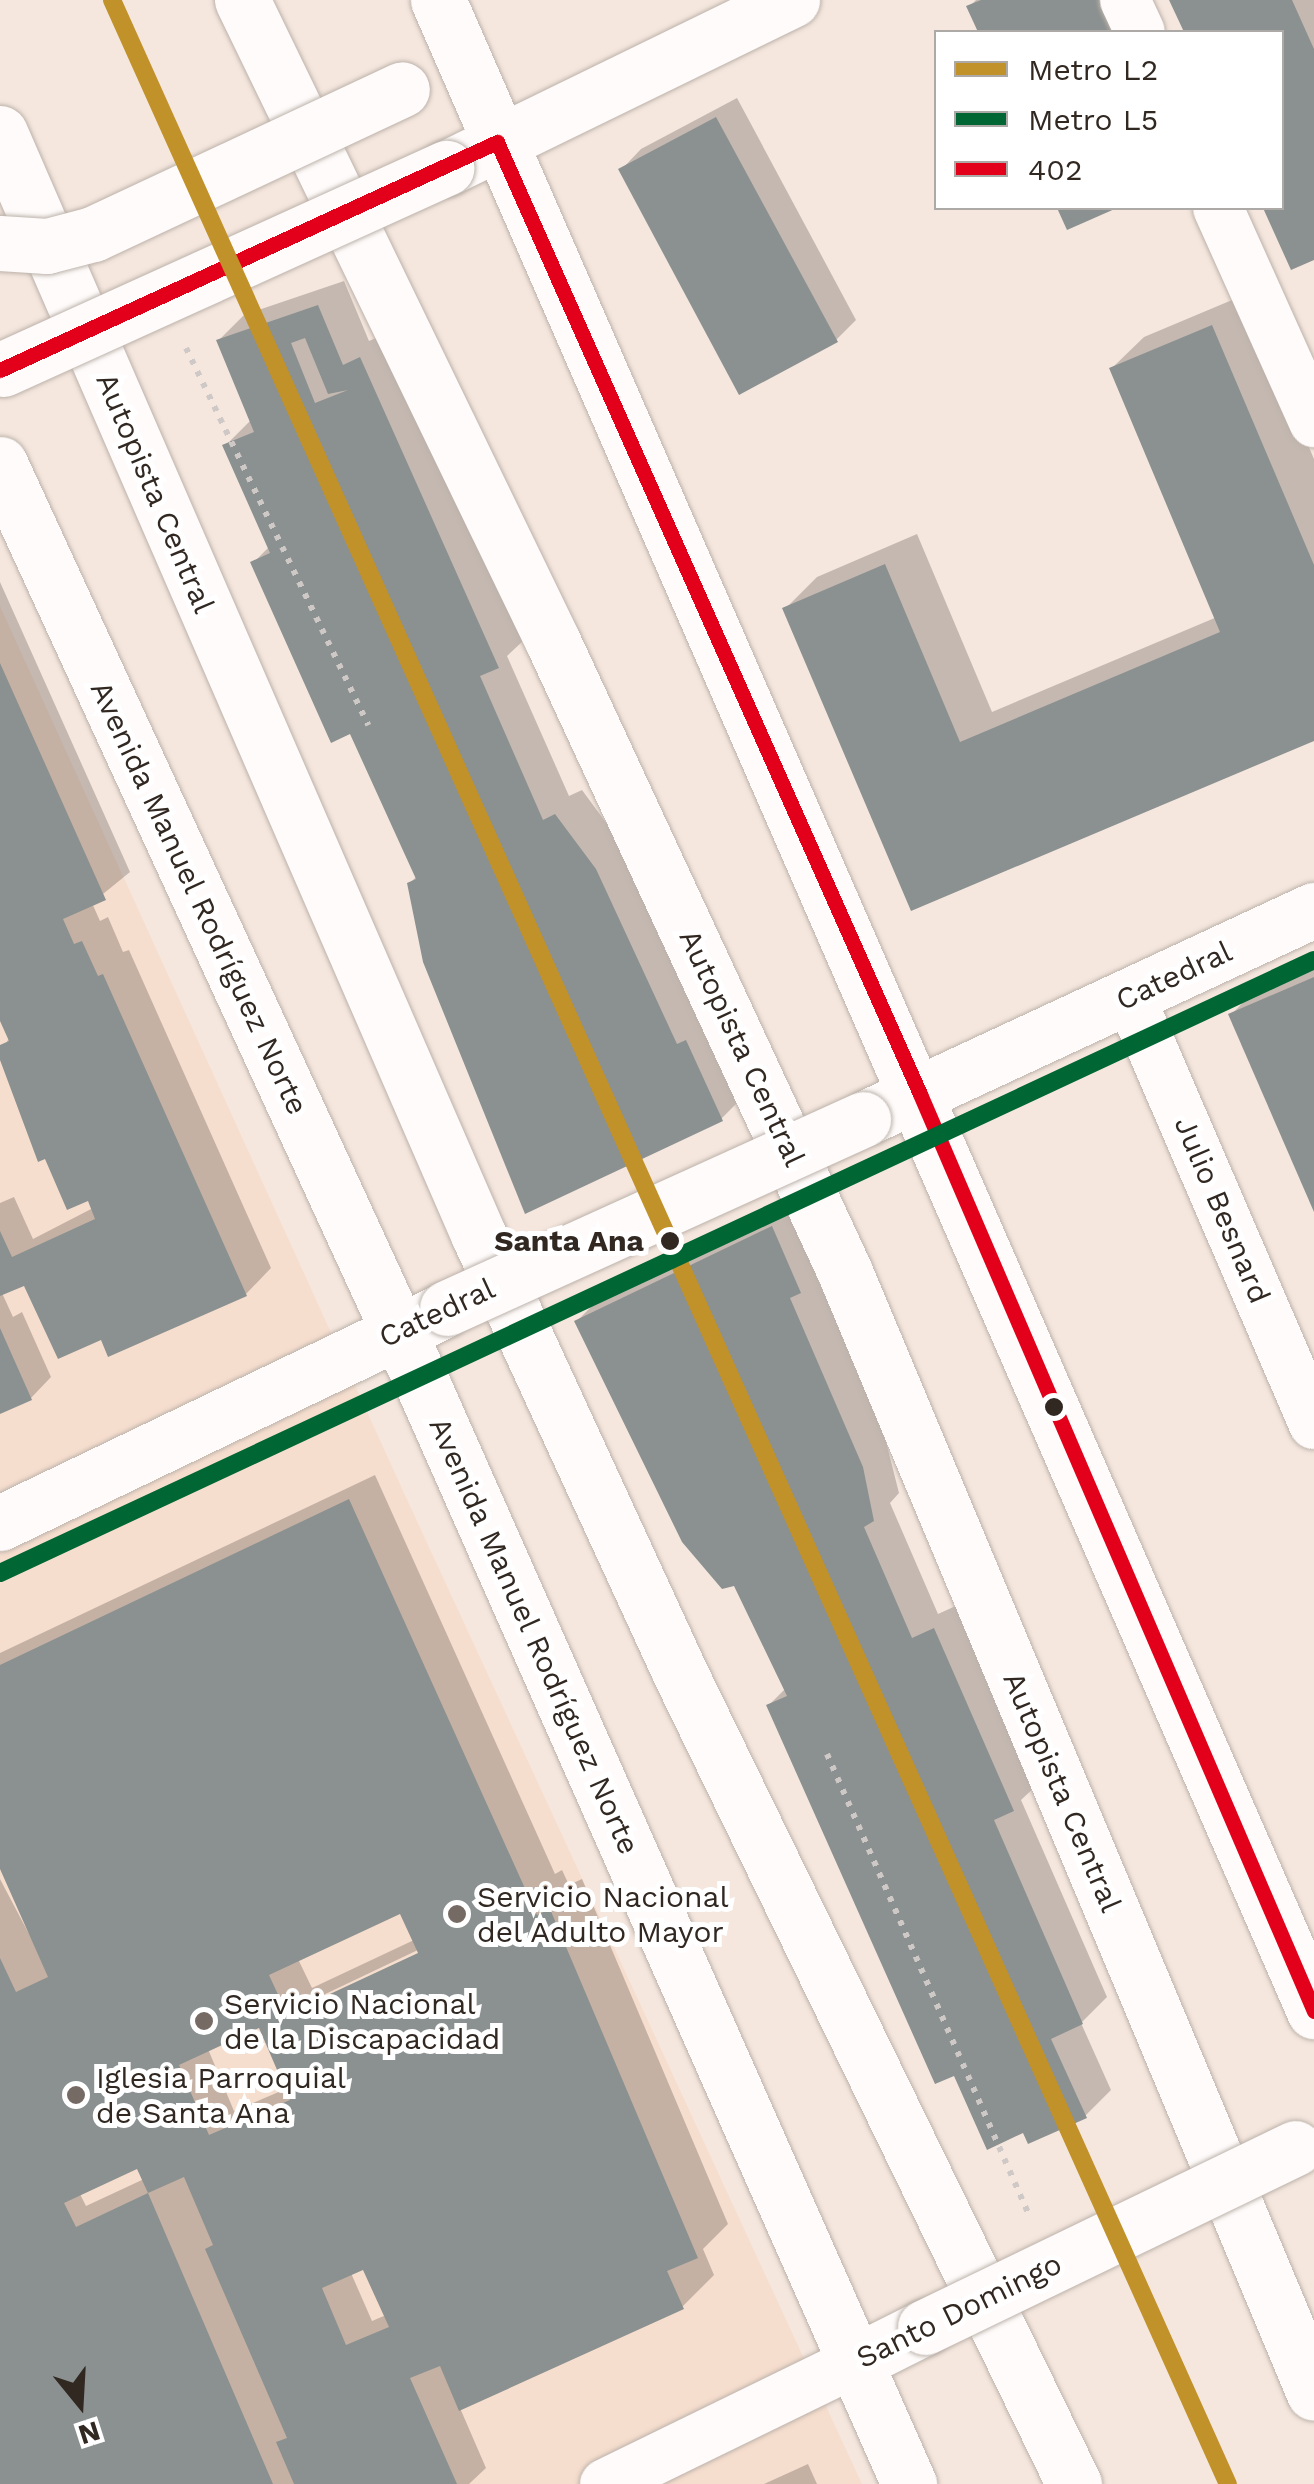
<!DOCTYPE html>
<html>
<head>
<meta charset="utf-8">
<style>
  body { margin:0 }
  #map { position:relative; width:1314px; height:2484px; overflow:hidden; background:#f5e7de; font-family:"Work Sans",sans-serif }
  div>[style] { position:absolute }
  .built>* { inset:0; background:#f6dece }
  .shadow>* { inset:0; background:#0003 }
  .building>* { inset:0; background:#8b9190 }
  .path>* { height:6px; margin-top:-3px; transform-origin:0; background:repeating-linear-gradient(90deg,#cec9c6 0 5px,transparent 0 13px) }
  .roads { filter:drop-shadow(0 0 2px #bcb2aa) drop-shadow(0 0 2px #bcb2aa) }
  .street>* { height:50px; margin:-25px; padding:0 25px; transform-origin:25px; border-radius:25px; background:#fefbfa }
  .secondary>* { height:55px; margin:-27.5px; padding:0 27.5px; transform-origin:27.5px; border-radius:27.5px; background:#fefbfa }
  .primary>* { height:55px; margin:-27.5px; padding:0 27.5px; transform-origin:27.5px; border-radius:27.5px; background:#fefbfa }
  .highway>* { height:55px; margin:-27.5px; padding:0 27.5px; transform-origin:27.5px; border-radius:27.5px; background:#fefbfa }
  .bridges { filter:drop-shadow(0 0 2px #bcb2aa) drop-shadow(0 0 2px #bcb2aa) }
  .secondary-bridge>* { height:55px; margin:-27.5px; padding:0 27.5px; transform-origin:27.5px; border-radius:27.5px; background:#fefbfa }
  .primary-bridge>* { height:55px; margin:-27.5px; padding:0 27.5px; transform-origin:27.5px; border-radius:27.5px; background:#fefbfa }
  .bus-1>* { height:15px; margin:-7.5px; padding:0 7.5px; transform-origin:7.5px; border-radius:7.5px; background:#e2001a }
  .metro-1>* { height:18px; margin:-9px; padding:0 9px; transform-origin:9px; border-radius:9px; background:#c1912a }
  .metro-2>* { height:18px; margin:-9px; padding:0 9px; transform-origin:9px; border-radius:9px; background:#063 }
  .dots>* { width:28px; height:28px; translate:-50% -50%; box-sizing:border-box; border:5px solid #fff; border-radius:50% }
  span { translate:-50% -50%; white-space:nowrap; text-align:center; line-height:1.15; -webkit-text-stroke:10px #fff; paint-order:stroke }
  .street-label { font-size:30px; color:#312822 }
  .stop-label { font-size:30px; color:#312822; font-weight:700 }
  .right { translate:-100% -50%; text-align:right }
  .poi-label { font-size:30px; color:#312822 }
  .left { translate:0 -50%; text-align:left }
  .legend { position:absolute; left:934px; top:30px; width:350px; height:180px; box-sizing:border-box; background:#fff; border:2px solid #ada9a7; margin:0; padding:12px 18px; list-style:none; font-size:30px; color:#312822 }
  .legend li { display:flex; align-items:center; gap:20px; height:50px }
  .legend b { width:50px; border:2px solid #ada9a7 }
  .north { position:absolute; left:30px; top:2354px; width:100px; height:100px; -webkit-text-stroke:8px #fff; paint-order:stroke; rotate:162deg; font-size:28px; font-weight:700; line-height:40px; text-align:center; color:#312822 }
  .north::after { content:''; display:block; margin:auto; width:35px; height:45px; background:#312822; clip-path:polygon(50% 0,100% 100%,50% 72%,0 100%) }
</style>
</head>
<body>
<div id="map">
  <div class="built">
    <i style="clip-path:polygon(0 606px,410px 1506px,862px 2484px,0 2484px)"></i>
  </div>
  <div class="shadow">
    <i style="clip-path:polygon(976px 0,1130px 0,1144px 32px,981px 32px,969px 7px)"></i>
    <i style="clip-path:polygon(1172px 0,1314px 0,1314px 257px,1292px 267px,1265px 208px,1282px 208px,1282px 32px,1187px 32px)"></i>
    <i style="clip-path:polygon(737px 98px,856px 320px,836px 340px,621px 170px,641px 149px)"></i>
    <i style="clip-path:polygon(344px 281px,369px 341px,385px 334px,523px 641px,507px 656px,569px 796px,582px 790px,621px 843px,747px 1093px,721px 1119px,409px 884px,417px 876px,352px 730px,253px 563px,270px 546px,225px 446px,252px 419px,218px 341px,244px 315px)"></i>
    <i style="clip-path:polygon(1244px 295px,1314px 459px,1314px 738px,912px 908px,785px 609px,817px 577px,917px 534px,992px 712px,1217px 617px,1112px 368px,1144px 337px)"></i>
    <i style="clip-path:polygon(0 582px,130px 872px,92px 903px,100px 921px,108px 917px,123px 952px,129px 950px,271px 1268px,246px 1294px,110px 1354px,102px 1337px,25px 1281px,2px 1293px,13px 1317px,22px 1312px,51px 1377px,31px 1398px,0 1411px,0 1203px,14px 1197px,33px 1239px,93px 1208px,0 1055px,10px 1036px,0 1009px)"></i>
    <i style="clip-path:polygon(1314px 967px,1314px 1206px,1231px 1015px,1251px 994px)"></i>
    <i style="clip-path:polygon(798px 1203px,825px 1266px,816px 1275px,880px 1418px,899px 1493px,890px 1503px,938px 1614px,960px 1604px,1038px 1784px,1021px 1800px,1107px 1997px,1081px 2023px,1111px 2090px,1085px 2116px,1024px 2130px,956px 2073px,768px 1706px,786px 1688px,735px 1583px,577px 1321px,602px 1296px)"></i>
    <i style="clip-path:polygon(evenodd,375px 1475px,555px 1874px,562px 1870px,569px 1885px,582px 1879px,728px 2224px,703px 2249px,714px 2275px,682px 2307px,460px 2408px,486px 2468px,469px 2484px,0 2484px,0 1879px,47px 1968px,0 1863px,0 1653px,375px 1475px,401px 1911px,414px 1940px,312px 1988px,298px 1959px,401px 1911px,375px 1475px,420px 1949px,420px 1955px,296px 2013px,296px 2008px,420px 1949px,375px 1475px,269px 2021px,288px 2088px,234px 2111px,208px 2049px,269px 2021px,375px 1475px,148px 2161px,144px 2179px,86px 2206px,79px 2192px,148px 2161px,375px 1475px,365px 2266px,386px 2315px,372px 2321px,351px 2273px,365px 2266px)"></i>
    <i style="clip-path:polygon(808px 2464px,817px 2484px,764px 2484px)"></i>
  </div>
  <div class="building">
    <i style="clip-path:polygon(981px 0,1101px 0,1115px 32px,978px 32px,966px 6px)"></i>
    <i style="clip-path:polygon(1169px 0,1292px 0,1314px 49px,1314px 260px,1291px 270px,1263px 208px,1282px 208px,1282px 32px,1184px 32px)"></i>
    <i style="clip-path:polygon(716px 117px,838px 342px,739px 395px,618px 169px)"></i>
    <i style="clip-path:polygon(1057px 208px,1117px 208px,1067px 230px)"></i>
    <i style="clip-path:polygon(evenodd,318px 305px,343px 365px,360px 357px,499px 668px,480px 676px,543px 820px,555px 814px,596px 869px,677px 1044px,686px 1040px,723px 1121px,525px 1214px,423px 962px,407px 883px,416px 879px,350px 734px,331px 743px,250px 562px,270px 553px,222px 445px,254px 432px,216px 340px,318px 305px,305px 338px,328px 394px,348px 390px,315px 403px,291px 343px,305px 338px)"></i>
    <i style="clip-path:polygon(1212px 325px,1314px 565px,1314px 741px,911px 911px,782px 608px,885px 564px,960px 742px,1220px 632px,1109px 368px)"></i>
    <i style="clip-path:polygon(0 663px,106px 900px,63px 919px,74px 944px,82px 941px,98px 976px,103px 974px,247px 1296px,108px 1357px,101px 1340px,58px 1359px,24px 1286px,0 1296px,0 1231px,12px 1257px,95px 1219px,88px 1201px,67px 1210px,45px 1159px,38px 1162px,0 1060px,0 1045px,9px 1041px,0 1021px)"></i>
    <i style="clip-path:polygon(1314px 977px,1314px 1212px,1228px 1014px)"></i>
    <i style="clip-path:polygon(772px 1226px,801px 1293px,790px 1298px,863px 1467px,874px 1521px,864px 1527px,912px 1638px,934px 1628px,1014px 1811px,994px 1820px,1083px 2024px,1051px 2039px,1087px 2118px,1028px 2144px,1023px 2133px,987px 2150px,954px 2076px,935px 2084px,766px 1705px,787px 1696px,734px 1586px,722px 1589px,682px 1542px,574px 1321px)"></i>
    <i style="clip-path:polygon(0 1328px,32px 1400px,0 1414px)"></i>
    <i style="clip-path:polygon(evenodd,349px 1499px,537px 1915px,550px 1909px,698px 2258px,667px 2271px,684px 2309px,459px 2411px,440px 2366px,410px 2378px,457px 2484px,294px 2484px,276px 2442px,287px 2438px,205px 2249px,213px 2245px,184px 2177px,148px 2193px,137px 2169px,64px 2203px,76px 2227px,148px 2193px,273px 2484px,0 2484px,0 1958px,16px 1992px,48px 1977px,0 1869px,0 1665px,349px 1499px,400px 1914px,418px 1953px,287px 2014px,269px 1975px,400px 1914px,349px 1499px,259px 2028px,290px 2100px,209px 2135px,179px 2065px,259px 2028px,349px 1499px,363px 2270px,389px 2327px,346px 2345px,322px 2288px,363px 2270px)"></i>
  </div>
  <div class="path">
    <i style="left:186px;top:348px;width:419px;rotate:64.2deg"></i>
    <i style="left:827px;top:1754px;width:503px;rotate:66.34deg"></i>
  </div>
  <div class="roads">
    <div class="street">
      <i style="left:1125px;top:0;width:35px;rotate:65deg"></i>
      <i style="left:1218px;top:208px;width:235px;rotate:65.8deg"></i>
      <i style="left:1130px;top:997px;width:465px;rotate:66.7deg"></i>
      <i style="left:605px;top:2484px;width:280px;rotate:-26deg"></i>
    </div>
    <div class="secondary">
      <i style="left:447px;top:168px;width:384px;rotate:-26deg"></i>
      <i style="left:872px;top:1115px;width:487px;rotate:-24.9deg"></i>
      <i style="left:0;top:1523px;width:488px;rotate:-25.6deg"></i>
      <i style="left:857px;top:2361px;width:76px;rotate:-26.6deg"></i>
    </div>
    <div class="primary">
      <i style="left:438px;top:0;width:2194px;rotate:66.46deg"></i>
      <i style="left:0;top:464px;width:1013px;rotate:65.33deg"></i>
      <i style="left:423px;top:1385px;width:1202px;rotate:66.14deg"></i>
    </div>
    <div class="highway">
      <i style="left:242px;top:0;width:713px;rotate:64.15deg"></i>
      <i style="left:553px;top:642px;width:692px;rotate:65.14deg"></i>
      <i style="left:844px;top:1270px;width:1217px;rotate:67.29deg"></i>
      <i style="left:0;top:133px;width:1203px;rotate:66.53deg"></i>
      <i style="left:479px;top:1236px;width:479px;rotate:65.3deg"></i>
      <i style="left:679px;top:1671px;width:904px;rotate:64.09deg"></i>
    </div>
  </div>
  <div class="bridges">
    <div class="secondary-bridge">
      <i style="left:3px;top:369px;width:487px;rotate:-24.4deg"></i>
      <i style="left:447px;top:1308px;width:457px;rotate:-24.4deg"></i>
      <i style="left:925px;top:2327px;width:411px;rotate:-25.8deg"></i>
    </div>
    <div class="primary-bridge">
      <i style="left:0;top:243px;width:47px;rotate:3.7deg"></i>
      <i style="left:47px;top:246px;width:48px;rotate:-14.6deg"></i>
      <i style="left:93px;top:234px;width:341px;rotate:-25.1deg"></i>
    </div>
  </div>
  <div class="bus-1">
    <i style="left:0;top:370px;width:547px;rotate:-24.64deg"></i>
    <i style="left:497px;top:142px;width:1042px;rotate:66.04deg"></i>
    <i style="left:920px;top:1094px;width:998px;rotate:66.75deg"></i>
  </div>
  <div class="metro-1">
    <i style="left:112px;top:0;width:2723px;rotate:65.81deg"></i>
  </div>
  <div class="metro-2">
    <i style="left:0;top:1573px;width:1450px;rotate:-25.01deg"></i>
  </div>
  <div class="dots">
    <i style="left:670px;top:1241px;background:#312822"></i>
    <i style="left:1054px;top:1407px;background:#312822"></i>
    <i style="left:457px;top:1914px;background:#766b64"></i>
    <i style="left:204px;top:2021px;background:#766b64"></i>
    <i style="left:76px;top:2095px;background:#766b64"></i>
  </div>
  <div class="street-label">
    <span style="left:155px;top:493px;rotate:67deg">Autopista Central</span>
    <span style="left:199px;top:898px;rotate:65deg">Avenida Manuel Rodríguez Norte</span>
    <span style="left:1174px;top:976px;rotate:-25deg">Catedral</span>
    <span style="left:742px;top:1048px;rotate:65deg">Autopista Central</span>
    <span style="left:1222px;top:1210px;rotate:67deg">Julio Besnard</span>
    <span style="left:437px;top:1313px;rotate:-25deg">Catedral</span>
    <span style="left:534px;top:1636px;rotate:66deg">Avenida Manuel Rodríguez Norte</span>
    <span style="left:1062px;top:1792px;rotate:67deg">Autopista Central</span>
    <span style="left:959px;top:2311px;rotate:-26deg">Santo Domingo</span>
  </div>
  <div class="stop-label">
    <span class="right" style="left:644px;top:1241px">Santa Ana</span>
  </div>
  <div class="poi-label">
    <span class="left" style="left:477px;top:1914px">Servicio Nacional<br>del Adulto Mayor</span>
    <span class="left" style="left:224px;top:2021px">Servicio Nacional<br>de la Discapacidad</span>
    <span class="left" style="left:96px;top:2095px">Iglesia Parroquial<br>de Santa Ana</span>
  </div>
  <ul class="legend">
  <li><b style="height:12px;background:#c1912a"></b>Metro L2</li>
  <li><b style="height:12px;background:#063"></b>Metro L5</li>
  <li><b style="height:12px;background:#e2001a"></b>402</li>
  </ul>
  <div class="north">N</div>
</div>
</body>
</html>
